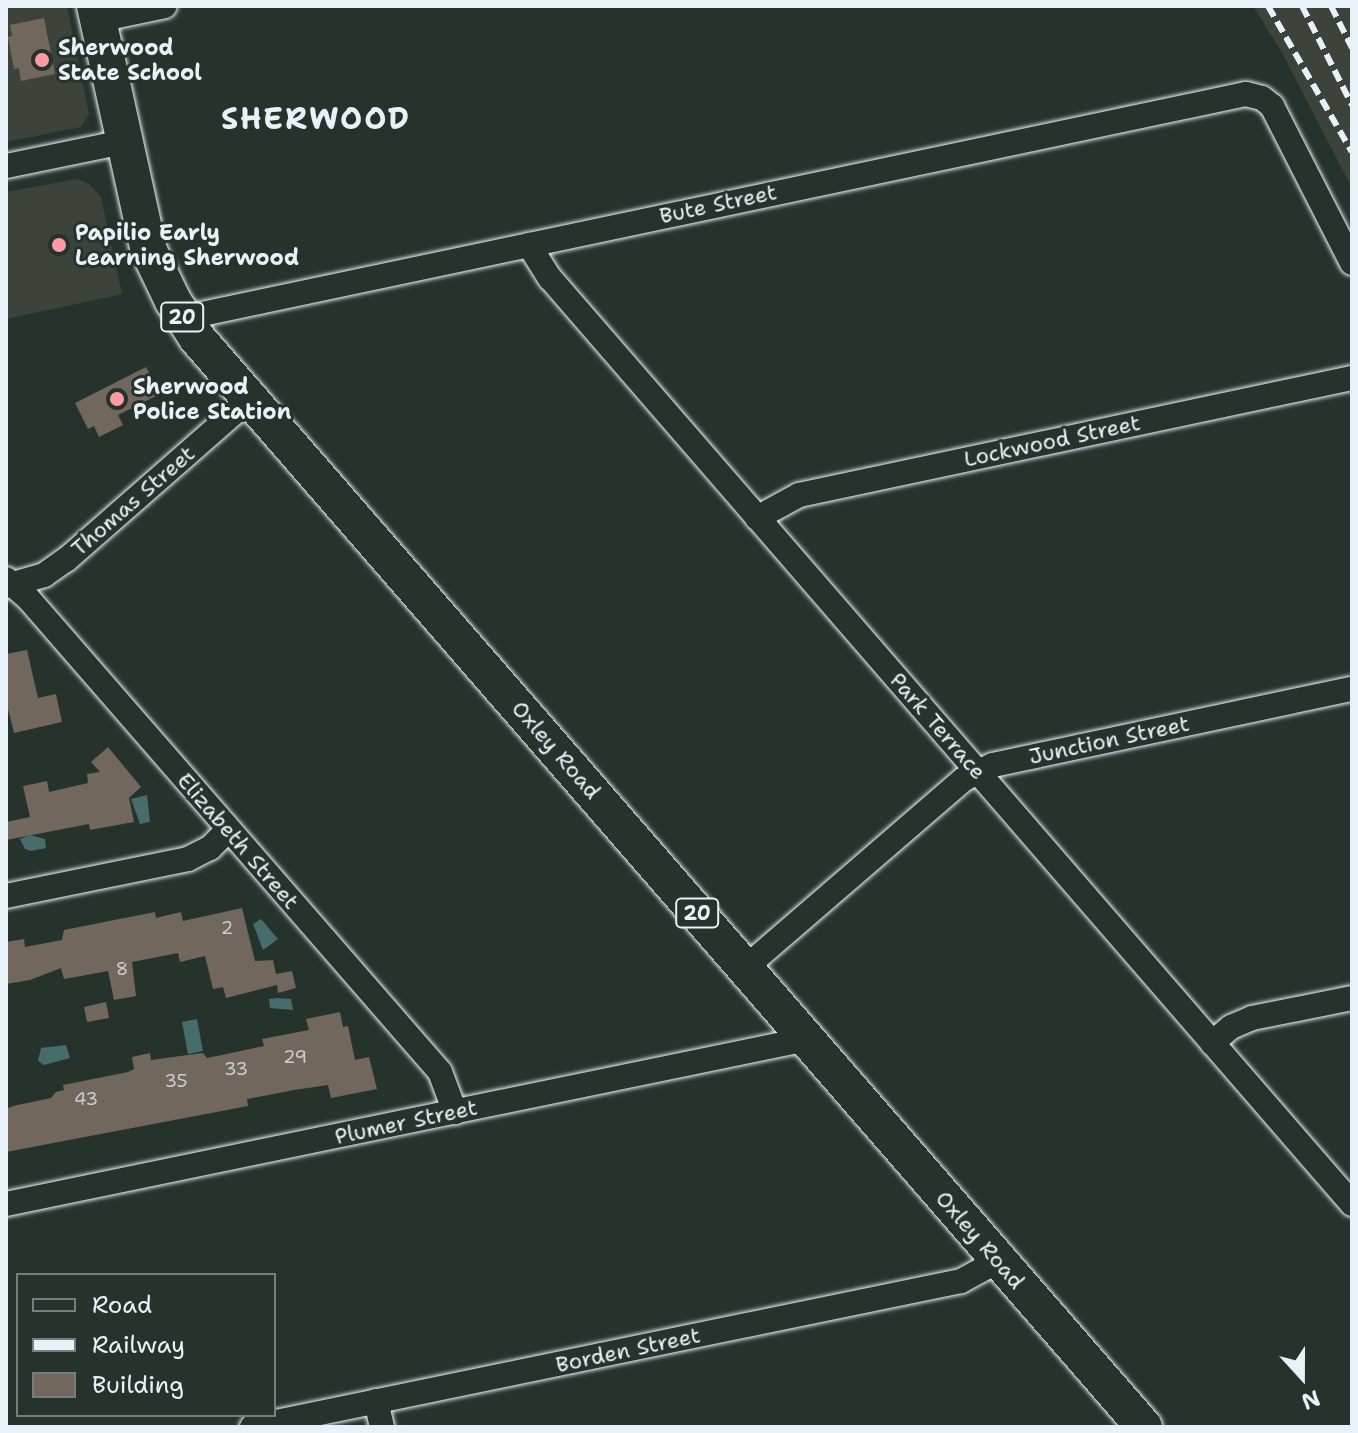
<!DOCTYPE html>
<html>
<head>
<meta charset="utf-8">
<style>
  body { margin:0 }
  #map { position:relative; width:1358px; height:1433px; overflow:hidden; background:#26332d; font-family:"Shantell Sans",sans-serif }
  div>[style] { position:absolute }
  .built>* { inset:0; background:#3d433b }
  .water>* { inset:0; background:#476c6c }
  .building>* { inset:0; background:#72675c }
  .roads { filter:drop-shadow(0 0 2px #e8f1f8) drop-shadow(0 0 2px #e8f1f8) }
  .minor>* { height:24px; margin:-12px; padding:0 12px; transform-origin:12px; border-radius:12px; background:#26332d }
  .primary>* { height:36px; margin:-18px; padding:0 18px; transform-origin:18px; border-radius:18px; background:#26332d }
  .rail>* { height:6px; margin-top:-3px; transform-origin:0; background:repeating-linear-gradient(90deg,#e8f1f8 0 12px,transparent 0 18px) }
  .dots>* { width:22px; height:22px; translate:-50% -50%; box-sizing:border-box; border:4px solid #26332d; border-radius:50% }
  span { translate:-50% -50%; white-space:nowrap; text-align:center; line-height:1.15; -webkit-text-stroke:6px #26332d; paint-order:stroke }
  .number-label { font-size:18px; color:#caced1 }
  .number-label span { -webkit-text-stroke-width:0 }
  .shield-label span { padding:2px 6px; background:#26332d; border:2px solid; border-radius:6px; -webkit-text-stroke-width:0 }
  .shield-label { font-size:20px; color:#e8f1f8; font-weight:700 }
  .poi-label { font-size:22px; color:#e8f1f8; font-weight:700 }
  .left { translate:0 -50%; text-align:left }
  .street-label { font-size:22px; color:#e8f1f8 }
  .district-label { font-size:30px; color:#e8f1f8; font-weight:700; letter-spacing:2px }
  .frame { position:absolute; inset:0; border:8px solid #e8f1f8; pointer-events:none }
  .legend { position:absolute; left:16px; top:1273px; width:260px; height:144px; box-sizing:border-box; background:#26332d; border:2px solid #747f7e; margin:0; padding:10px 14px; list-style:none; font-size:24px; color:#e8f1f8 }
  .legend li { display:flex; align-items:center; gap:16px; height:40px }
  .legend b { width:40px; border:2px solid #747f7e }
  .north { position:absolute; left:1262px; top:1337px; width:80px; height:80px; -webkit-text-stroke:6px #26332d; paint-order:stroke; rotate:159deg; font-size:22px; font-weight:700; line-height:32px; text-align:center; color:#e8f1f8 }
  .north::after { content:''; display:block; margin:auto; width:28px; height:36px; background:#e8f1f8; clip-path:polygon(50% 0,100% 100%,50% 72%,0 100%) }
</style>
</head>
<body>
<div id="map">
  <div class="built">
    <i style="clip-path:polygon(6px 6px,67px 6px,89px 114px,81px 127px,6px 142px)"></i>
    <i style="clip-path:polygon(1253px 6px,1348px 6px,1352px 13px,1352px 188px,1280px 49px)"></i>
    <i style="clip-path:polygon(77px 179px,89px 184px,101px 197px,122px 294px,6px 319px,6px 192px)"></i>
  </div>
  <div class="water">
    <i style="clip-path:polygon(147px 795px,150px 822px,140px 824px,131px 799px)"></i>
    <i style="clip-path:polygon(30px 835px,45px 839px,46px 848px,31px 851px,25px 849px,20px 839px)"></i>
    <i style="clip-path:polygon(261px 919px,278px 939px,263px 950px,253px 924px)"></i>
    <i style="clip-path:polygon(277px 998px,291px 999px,293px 1010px,270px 1008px,269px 999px)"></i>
    <i style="clip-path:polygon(197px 1019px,203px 1051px,188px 1054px,182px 1022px)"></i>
    <i style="clip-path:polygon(66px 1045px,70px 1058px,44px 1065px,38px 1061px,41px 1048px)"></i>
  </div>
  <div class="building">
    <i style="clip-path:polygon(44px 18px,55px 74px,21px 81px,19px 68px,14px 69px,8px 37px,12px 36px,10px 25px)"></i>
    <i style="clip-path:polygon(146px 367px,160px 394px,118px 415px,123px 425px,99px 437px,94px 426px,88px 429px,75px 403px)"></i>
    <i style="clip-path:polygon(27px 650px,38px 698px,56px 694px,62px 722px,14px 733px,6px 701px,6px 654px)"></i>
    <i style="clip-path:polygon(108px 747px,141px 787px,129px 798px,134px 822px,90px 830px,89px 824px,6px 840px,6px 822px,30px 817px,23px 786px,47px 781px,49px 792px,88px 783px,87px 774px,100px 772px,91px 762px)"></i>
    <i style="clip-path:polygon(242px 908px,255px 961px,273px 960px,276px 974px,292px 971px,296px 988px,278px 993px,277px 985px,226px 998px,223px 987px,213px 989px,205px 956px,180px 962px,178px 953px,132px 962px,136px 996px,114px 1000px,108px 971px,64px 979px,61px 968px,30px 980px,6px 984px,6px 942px,24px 939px,25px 947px,62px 940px,64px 930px,155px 912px,156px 918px,181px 912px,183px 921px)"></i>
    <i style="clip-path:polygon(106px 1002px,109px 1018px,87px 1022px,84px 1007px)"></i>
    <i style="clip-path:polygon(340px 1012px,343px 1027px,348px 1026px,355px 1060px,369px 1057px,377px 1089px,331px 1098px,328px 1085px,294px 1090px,247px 1099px,248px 1106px,6px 1152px,6px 1109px,13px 1106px,51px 1098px,56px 1092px,64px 1090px,63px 1085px,128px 1072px,134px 1069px,132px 1057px,150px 1053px,151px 1060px,203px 1053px,207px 1058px,264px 1046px,262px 1039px,309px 1030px,306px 1019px)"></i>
  </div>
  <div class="roads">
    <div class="minor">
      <i style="left:98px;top:20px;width:68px;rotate:-11.8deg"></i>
      <i style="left:6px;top:166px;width:119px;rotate:-11.6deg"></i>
      <i style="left:529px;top:245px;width:39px;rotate:58deg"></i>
      <i style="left:550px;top:278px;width:1225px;rotate:49.1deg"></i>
      <i style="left:183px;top:318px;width:1086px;rotate:-11.9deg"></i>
      <i style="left:1246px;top:94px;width:16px;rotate:14deg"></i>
      <i style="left:1262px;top:98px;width:13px;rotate:39deg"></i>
      <i style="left:1272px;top:106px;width:176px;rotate:63deg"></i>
      <i style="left:757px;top:518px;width:48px;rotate:-28.7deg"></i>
      <i style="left:799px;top:495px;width:565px;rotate:-11.95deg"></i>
      <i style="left:6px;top:579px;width:28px;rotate:41deg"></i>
      <i style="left:27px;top:597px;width:629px;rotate:48.99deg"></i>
      <i style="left:440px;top:1072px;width:43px;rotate:69.4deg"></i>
      <i style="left:6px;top:586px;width:40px;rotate:-16deg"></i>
      <i style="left:44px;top:575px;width:28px;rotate:-35deg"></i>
      <i style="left:67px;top:559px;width:243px;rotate:-41.2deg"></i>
      <i style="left:6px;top:896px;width:186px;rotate:-11.5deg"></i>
      <i style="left:188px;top:859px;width:25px;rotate:-27deg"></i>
      <i style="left:210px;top:848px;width:25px;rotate:-45deg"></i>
      <i style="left:745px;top:968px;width:289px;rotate:-40.8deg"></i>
      <i style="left:964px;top:779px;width:32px;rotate:-26deg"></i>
      <i style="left:993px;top:765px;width:367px;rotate:-12deg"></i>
      <i style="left:1212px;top:1043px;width:25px;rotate:-40deg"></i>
      <i style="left:1231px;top:1027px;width:23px;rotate:-23deg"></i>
      <i style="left:1252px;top:1018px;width:102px;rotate:-11.3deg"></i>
      <i style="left:6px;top:1204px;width:818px;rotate:-11.64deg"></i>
      <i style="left:376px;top:1401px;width:27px;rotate:77deg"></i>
      <i style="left:252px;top:1427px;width:724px;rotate:-11.64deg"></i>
      <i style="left:961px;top:1281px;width:42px;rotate:-28.4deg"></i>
    </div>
    <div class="primary">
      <i style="left:95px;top:6px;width:251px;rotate:77.6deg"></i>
      <i style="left:149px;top:251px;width:55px;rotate:64.4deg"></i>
      <i style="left:173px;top:301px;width:44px;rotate:57deg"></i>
      <i style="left:197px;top:338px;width:1443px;rotate:48.99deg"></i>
    </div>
  </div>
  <div class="rail">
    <i style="left:1268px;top:6px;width:168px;rotate:60.1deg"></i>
    <i style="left:1302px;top:6px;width:111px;rotate:63.2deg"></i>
    <i style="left:1331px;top:6px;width:47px;rotate:63.4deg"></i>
  </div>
  <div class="dots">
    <i style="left:42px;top:60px;background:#ff9aa2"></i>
    <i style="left:59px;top:245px;background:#ff9aa2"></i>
    <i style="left:117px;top:399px;background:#ff9aa2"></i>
  </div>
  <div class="number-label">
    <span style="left:227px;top:928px">2</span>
    <span style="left:122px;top:969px">8</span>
    <span style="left:295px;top:1057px">29</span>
    <span style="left:236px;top:1069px">33</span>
    <span style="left:176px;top:1081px">35</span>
    <span style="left:86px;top:1099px">43</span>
  </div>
  <div class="shield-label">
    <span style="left:182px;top:317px">20</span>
    <span style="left:697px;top:913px">20</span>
  </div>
  <div class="poi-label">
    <span class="left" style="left:58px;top:60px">Sherwood<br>State School</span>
    <span class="left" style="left:75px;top:245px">Papilio Early<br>Learning Sherwood</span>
    <span class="left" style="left:133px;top:399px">Sherwood<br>Police Station</span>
  </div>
  <div class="street-label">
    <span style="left:718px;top:204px;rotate:-12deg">Bute Street</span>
    <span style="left:1052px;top:441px;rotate:-12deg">Lockwood Street</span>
    <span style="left:133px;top:501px;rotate:-41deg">Thomas Street</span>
    <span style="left:938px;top:726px;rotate:49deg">Park Terrace</span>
    <span style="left:1109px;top:740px;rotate:-12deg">Junction Street</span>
    <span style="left:556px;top:750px;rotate:49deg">Oxley Road</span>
    <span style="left:238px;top:841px;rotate:49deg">Elizabeth Street</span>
    <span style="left:406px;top:1122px;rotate:-12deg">Plumer Street</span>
    <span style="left:980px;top:1240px;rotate:49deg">Oxley Road</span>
    <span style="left:628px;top:1350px;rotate:-12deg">Borden Street</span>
  </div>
  <div class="district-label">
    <span style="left:316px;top:119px">SHERWOOD</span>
  </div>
  <div class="frame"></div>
  <ul class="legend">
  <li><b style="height:10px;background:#26332d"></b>Road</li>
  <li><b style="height:10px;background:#e8f1f8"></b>Railway</li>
  <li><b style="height:22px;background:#72675c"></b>Building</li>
  </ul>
  <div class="north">N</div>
</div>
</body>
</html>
